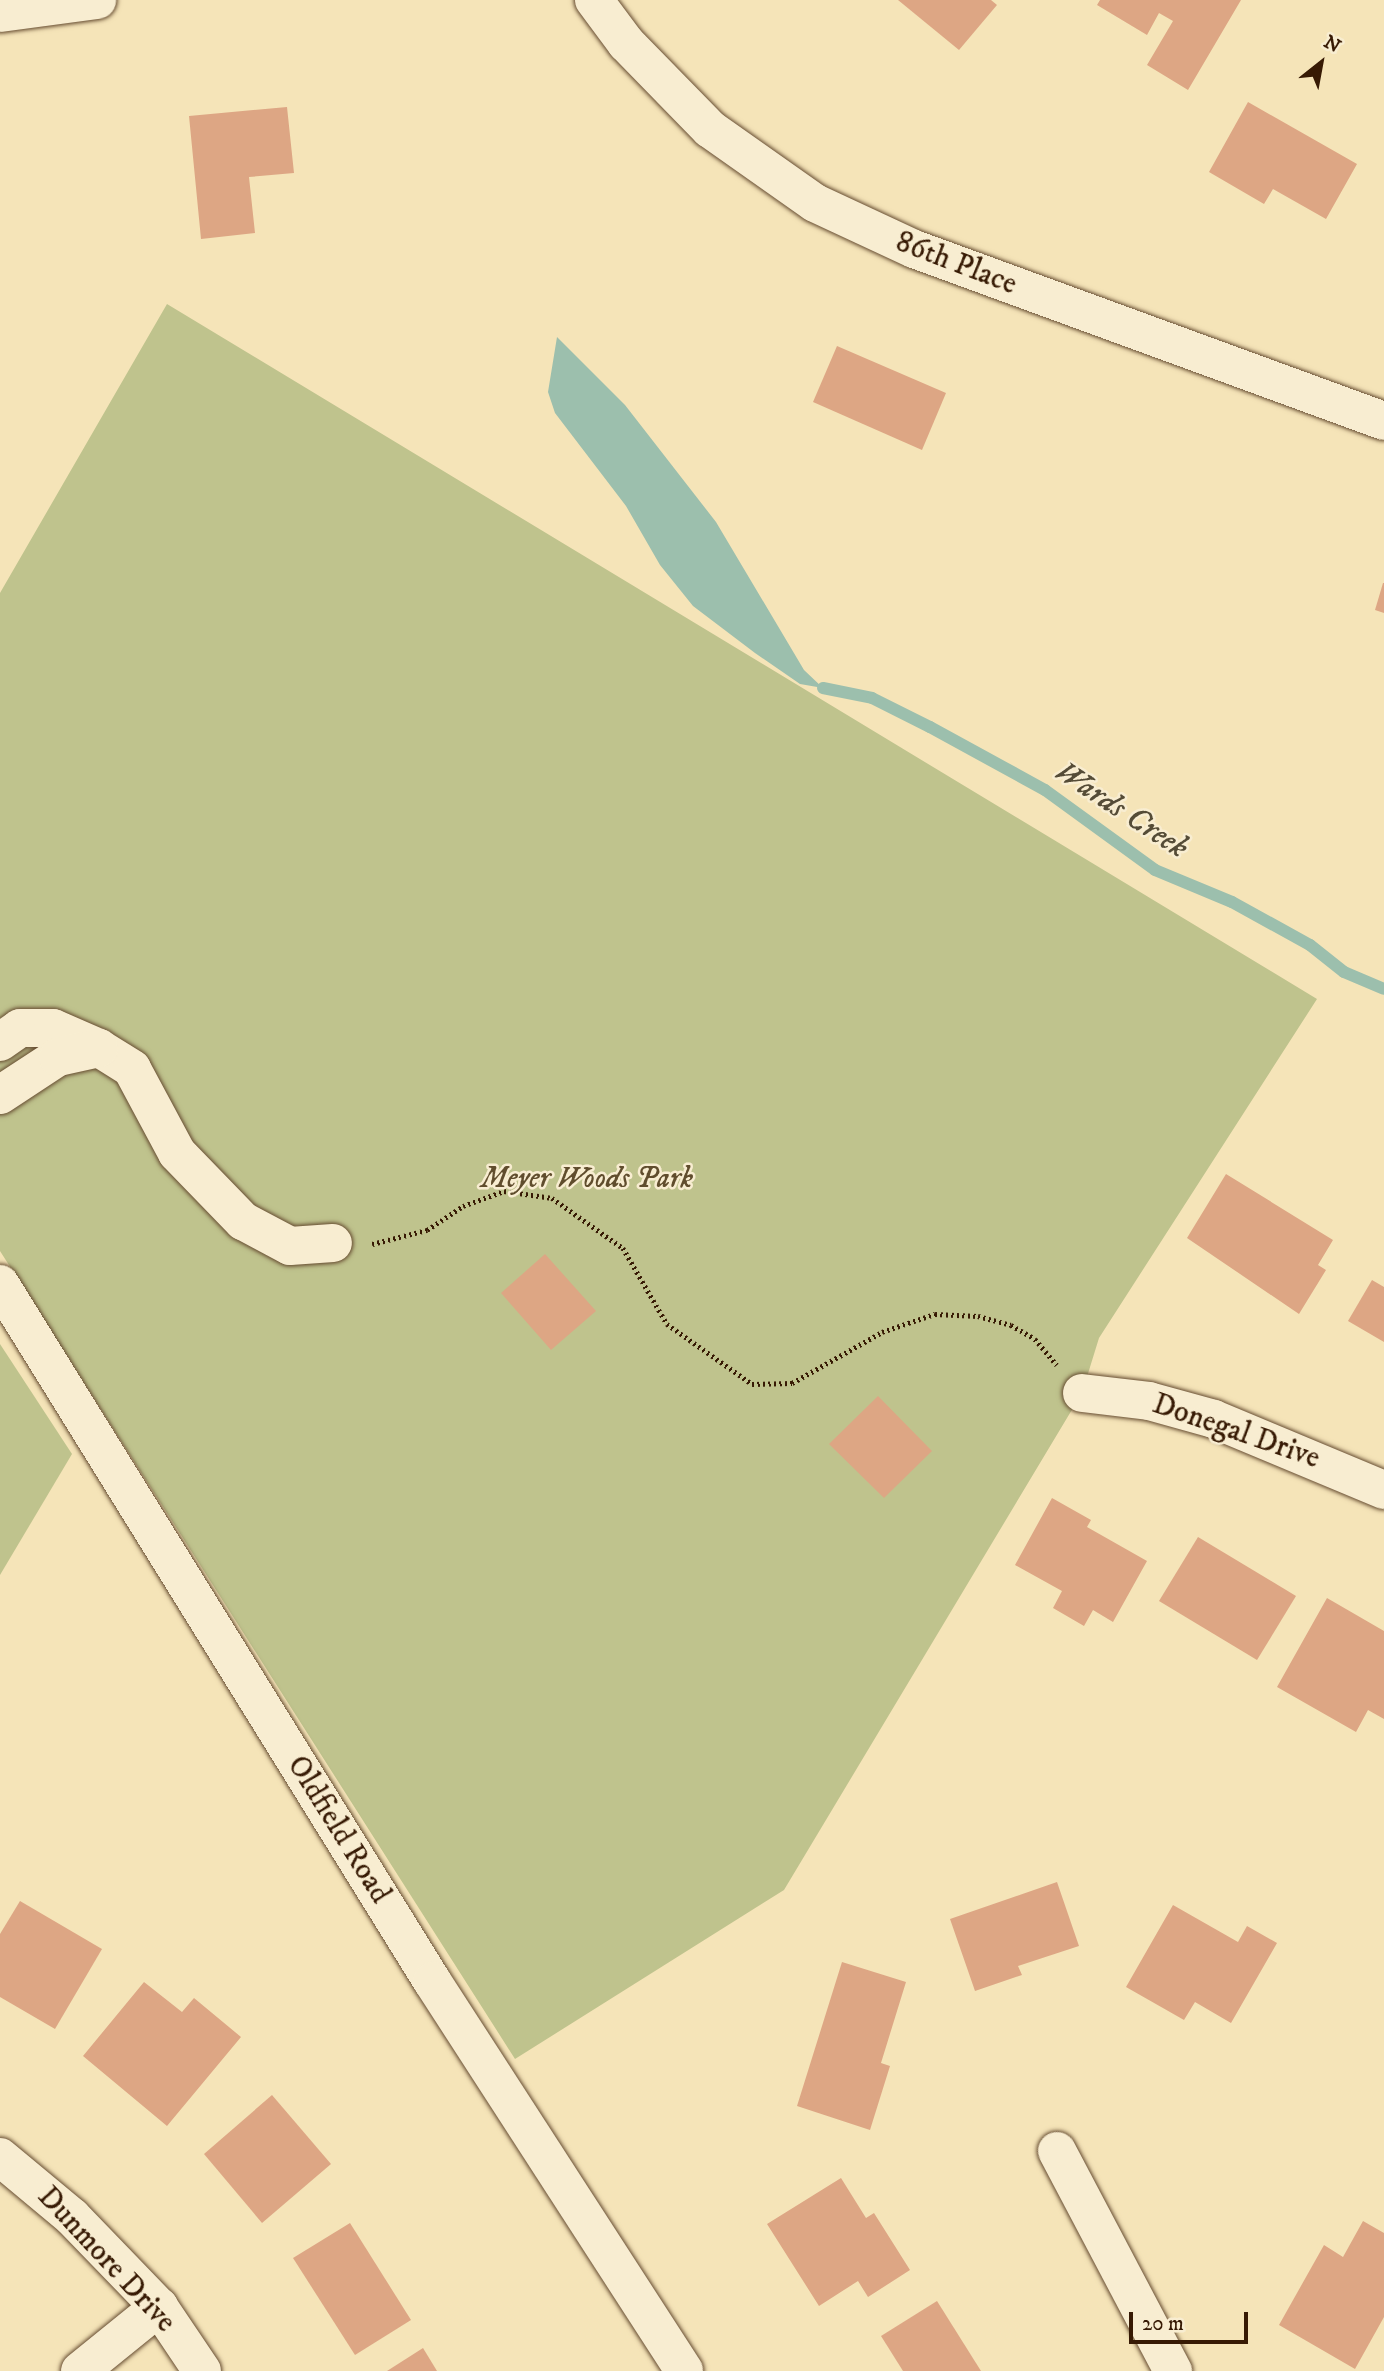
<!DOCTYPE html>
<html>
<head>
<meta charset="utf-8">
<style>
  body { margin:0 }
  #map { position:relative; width:1384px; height:2371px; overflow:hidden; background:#f5e4b8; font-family:"IM FELL DW Pica",serif }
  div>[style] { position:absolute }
  .green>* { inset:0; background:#bfc38d }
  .water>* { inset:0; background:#9cbfad }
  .stream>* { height:12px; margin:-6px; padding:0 6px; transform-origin:6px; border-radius:6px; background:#9cbfad }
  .building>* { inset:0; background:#dda684 }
  .path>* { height:4.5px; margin-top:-2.25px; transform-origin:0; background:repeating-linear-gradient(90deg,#371a04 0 2px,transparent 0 5.5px) }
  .roads { filter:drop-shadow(0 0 2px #664c31) drop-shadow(0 0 2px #664c31) }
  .minor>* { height:38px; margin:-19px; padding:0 19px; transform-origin:19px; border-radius:19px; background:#f8edd1 }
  span { translate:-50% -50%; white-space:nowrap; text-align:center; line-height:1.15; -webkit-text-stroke:5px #f8edd1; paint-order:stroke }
  .street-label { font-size:30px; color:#371a04 }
  .park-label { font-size:30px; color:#604d2d; font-style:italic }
  .water-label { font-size:32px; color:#554c37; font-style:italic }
  .north { position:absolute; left:1286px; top:28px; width:70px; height:70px; -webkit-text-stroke:5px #f8edd1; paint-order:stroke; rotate:31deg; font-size:19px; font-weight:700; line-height:28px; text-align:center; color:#371a04 }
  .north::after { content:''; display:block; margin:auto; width:24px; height:32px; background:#371a04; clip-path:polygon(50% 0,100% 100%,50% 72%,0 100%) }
  .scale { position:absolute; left:1129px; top:2312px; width:119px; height:32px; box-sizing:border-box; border:4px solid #371a04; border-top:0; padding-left:9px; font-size:21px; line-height:24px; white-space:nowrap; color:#371a04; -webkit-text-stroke:5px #f8edd1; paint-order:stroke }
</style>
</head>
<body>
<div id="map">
  <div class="green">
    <i style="clip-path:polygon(167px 304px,1317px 999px,1099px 1338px,1082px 1393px,784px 1890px,515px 2059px,0 1251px,0 593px)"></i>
    <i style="clip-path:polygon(0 1344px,72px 1454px,0 1575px)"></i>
  </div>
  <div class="water">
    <i style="clip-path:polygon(557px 337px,625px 405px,716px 522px,804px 670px,823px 688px,800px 684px,755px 653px,693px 606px,660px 565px,626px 506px,555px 413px,548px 392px)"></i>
  </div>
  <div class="stream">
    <i style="left:823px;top:688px;width:50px;rotate:11.5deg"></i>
    <i style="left:872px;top:698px;width:65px;rotate:26.6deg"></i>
    <i style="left:930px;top:727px;width:131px;rotate:28.7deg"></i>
    <i style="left:1045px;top:790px;width:136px;rotate:36deg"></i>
    <i style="left:1155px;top:870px;width:83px;rotate:22.6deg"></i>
    <i style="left:1232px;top:902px;width:89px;rotate:28.9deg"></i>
    <i style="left:1310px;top:945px;width:43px;rotate:38.5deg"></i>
    <i style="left:1344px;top:972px;width:43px;rotate:23deg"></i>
  </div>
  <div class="building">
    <i style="clip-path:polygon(898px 0,991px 0,997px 5px,959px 50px)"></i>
    <i style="clip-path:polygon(1100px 0,1241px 0,1188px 90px,1147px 65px,1173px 21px,1159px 13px,1147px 35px,1097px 5px)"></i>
    <i style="clip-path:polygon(1248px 102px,1357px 164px,1326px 219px,1273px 189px,1264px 204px,1209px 172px)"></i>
    <i style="clip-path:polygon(287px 107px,294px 173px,249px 177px,255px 233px,201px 239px,189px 116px)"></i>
    <i style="clip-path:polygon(837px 346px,946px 393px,922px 450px,813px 402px)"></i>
    <i style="clip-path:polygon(1383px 583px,1384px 583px,1384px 613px,1375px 610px)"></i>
    <i style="clip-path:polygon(1226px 1174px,1333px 1240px,1318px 1265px,1326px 1270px,1299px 1314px,1187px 1238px)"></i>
    <i style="clip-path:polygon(545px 1254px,596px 1311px,551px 1350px,501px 1293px)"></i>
    <i style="clip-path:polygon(1372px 1280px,1384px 1287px,1384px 1342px,1348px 1321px)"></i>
    <i style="clip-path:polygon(878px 1396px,932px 1451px,884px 1498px,829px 1444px)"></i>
    <i style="clip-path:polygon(1052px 1498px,1091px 1520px,1087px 1527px,1147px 1561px,1113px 1622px,1093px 1610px,1084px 1626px,1053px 1608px,1062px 1591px,1015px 1565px)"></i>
    <i style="clip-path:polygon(1198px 1537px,1296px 1596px,1257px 1660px,1159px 1601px)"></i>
    <i style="clip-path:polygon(1327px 1598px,1384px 1631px,1384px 1719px,1368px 1710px,1356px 1732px,1277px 1687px)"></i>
    <i style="clip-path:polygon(1057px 1882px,1079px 1946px,1018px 1966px,1022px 1975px,975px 1991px,950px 1919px)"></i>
    <i style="clip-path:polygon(20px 1901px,102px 1949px,55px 2029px,0 1997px,0 1934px)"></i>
    <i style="clip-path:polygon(1173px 1905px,1238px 1942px,1247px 1926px,1277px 1943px,1231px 2023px,1195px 2002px,1184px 2020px,1126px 1987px)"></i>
    <i style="clip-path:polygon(842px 1962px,906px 1982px,881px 2063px,890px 2066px,870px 2130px,797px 2106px)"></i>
    <i style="clip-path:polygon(144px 1982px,182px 2012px,194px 1998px,241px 2037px,167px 2126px,83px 2056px)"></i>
    <i style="clip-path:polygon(272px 2095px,331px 2164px,262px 2223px,204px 2154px)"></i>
    <i style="clip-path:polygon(841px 2178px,866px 2218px,874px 2213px,910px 2270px,868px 2297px,858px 2281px,819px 2306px,767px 2224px)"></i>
    <i style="clip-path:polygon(1363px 2221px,1384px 2233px,1384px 2317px,1355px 2369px,1279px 2325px,1324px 2245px,1343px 2257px)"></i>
    <i style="clip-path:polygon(350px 2223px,411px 2320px,355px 2355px,293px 2258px)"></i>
    <i style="clip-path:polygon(937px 2301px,981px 2371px,903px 2371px,881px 2336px)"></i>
    <i style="clip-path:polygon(423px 2348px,437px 2371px,387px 2371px)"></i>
  </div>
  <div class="path">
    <i style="left:372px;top:1244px;width:57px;rotate:-14.3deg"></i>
    <i style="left:427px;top:1230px;width:43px;rotate:-33.7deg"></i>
    <i style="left:463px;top:1206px;width:44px;rotate:-20.1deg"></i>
    <i style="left:504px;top:1191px;width:49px;rotate:8.3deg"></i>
    <i style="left:552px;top:1198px;width:87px;rotate:35.2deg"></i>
    <i style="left:623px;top:1248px;width:88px;rotate:59.9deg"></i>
    <i style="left:667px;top:1324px;width:104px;rotate:35.2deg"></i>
    <i style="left:752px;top:1384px;width:40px;rotate:-1.4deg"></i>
    <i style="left:792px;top:1383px;width:103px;rotate:-29.5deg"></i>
    <i style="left:882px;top:1332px;width:56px;rotate:-18.8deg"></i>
    <i style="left:935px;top:1314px;width:43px;rotate:2.7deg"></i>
    <i style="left:978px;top:1316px;width:34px;rotate:15deg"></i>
    <i style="left:1011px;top:1325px;width:28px;rotate:30deg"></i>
    <i style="left:1035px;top:1339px;width:34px;rotate:50deg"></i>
  </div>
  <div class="roads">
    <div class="minor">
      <i style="left:594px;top:0;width:54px;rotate:53.3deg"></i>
      <i style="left:626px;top:43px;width:120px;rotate:45.7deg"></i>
      <i style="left:710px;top:129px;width:128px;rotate:35.2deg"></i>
      <i style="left:815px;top:203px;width:109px;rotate:24.9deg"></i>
      <i style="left:914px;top:249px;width:500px;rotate:20.1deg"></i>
      <i style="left:0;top:13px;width:98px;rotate:-7.6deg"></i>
      <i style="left:0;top:1042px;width:24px;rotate:-35deg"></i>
      <i style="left:20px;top:1028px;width:33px"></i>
      <i style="left:53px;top:1028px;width:50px;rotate:23.5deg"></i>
      <i style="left:99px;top:1048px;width:39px;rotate:32deg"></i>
      <i style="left:132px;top:1069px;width:95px;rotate:61.8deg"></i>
      <i style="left:177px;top:1153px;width:95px;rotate:45.9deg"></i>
      <i style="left:243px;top:1221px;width:53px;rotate:28deg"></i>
      <i style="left:290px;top:1246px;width:43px;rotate:-4deg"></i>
      <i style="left:0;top:1095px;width:69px;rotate:-33.2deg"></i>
      <i style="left:58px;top:1057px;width:42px;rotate:-12.4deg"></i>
      <i style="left:0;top:1284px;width:820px;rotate:58.21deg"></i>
      <i style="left:432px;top:1981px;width:464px;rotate:57.1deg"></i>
      <i style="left:1082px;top:1393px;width:67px;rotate:6.8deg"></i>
      <i style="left:1149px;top:1401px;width:67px;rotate:15.5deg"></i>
      <i style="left:1214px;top:1419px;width:184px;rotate:22.7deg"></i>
      <i style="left:1057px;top:2151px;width:249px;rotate:62.2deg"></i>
      <i style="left:0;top:2157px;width:94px;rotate:39.8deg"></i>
      <i style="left:72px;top:2217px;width:125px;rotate:46deg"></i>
      <i style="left:159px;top:2307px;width:77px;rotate:56.1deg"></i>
      <i style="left:80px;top:2371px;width:102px;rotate:-39deg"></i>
    </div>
  </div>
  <div class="street-label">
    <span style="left:956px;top:264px;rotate:21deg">86th Place</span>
    <span style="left:1236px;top:1432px;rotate:19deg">Donegal Drive</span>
    <span style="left:338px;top:1830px;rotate:58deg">Oldfield Road</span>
    <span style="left:106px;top:2260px;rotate:47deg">Dunmore Drive</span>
  </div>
  <div class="park-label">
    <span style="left:587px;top:1179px">Meyer Woods Park</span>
  </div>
  <div class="water-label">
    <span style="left:1121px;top:810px;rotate:33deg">Wards Creek</span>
  </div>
  <div class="north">N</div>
  <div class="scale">20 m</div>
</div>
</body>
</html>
